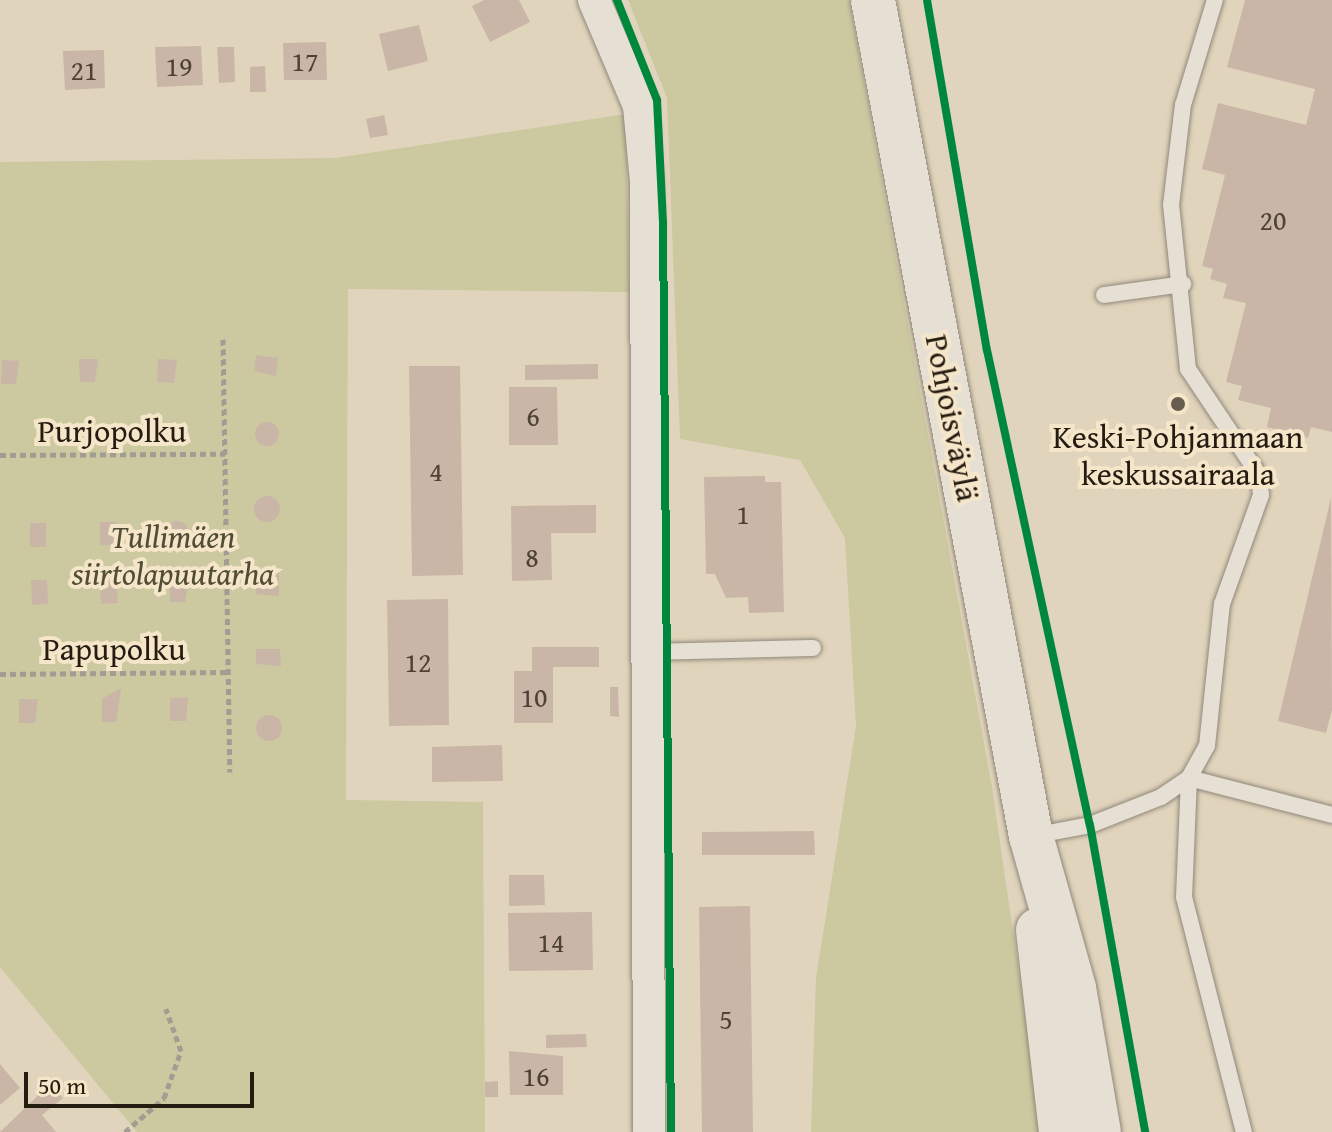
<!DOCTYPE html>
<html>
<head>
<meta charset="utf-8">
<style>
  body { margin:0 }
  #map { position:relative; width:1332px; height:1132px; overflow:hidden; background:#e1d4bc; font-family:"Gentium Book Plus",serif }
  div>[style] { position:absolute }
  .green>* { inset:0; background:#ccc8a0 }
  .building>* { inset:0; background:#c9b6a6 }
  .round { border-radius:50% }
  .path>* { height:5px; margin-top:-2.5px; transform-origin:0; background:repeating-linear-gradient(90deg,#a29c92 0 6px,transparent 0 10px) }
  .roads { filter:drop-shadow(0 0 2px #908879) drop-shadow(0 0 2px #908879) }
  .lane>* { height:16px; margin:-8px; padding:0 8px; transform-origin:8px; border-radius:8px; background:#e6e0d4 }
  .street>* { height:32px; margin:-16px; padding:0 16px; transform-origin:16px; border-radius:16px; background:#e6e0d4 }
  .secondary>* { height:44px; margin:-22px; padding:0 22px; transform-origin:22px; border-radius:22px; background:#e6e0d4 }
  .cycleway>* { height:8px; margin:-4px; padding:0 4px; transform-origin:4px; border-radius:4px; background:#00873e }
  .dots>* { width:22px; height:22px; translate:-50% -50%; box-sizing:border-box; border:4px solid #f5e6ca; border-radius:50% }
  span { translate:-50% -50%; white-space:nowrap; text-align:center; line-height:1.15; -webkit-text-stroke:8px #f5e6ca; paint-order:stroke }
  .number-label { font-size:28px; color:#4e4236 }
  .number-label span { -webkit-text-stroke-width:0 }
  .street-label { font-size:32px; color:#251c11 }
  .poi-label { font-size:32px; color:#251c11 }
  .park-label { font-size:32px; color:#524d35; font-style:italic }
  .scale { position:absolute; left:24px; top:1072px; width:230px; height:36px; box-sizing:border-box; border:4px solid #251c11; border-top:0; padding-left:10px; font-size:24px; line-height:28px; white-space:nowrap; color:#251c11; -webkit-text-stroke:6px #f5e6ca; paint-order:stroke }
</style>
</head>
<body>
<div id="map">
  <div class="green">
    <i style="clip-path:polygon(628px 0,849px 0,992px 787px,1042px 1132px,811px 1132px,816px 978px,856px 726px,845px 538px,800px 460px,680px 439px,667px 98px)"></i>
    <i style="clip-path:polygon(626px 114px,629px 292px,348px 289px,346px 800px,483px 802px,485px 1132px,137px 1132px,0 967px,0 162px,336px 158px)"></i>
  </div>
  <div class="building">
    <i style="clip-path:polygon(484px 0,519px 0,530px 22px,490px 42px,472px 6px)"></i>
    <i style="clip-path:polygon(1245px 0,1332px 0,1332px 432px,1311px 427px,1308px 438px,1267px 427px,1271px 408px,1238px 400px,1242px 386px,1226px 382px,1246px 303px,1223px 298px,1227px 284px,1210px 279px,1213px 269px,1202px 266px,1225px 175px,1202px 169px,1218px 103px,1306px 125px,1315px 89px,1227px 67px)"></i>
    <i style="clip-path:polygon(419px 25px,428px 61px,388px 71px,379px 34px)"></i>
    <i style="clip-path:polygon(326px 42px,327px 80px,284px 80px,283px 43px)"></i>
    <i style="clip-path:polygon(201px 46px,203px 85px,157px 87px,155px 47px)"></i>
    <i style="clip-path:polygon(217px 47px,234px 47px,235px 82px,219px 83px)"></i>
    <i style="clip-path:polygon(104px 50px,105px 88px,65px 90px,63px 51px)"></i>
    <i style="clip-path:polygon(265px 66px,266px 92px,250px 92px,250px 67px)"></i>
    <i style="clip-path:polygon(384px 115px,388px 135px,370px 138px,366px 119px)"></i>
    <i style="clip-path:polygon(256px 355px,278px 358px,276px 376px,254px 371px)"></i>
    <i style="clip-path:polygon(79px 359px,98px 359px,95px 382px,80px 382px)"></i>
    <i style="clip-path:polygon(158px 359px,177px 360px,174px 383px,157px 382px)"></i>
    <i style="clip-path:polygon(2px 360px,19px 361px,16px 384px,1px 384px)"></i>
    <i style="clip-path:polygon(598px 364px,598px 379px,525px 380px,525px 365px)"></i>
    <i style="clip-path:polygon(409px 366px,460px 366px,463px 575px,412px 576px)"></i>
    <i style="clip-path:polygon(509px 387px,557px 387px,558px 445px,509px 445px)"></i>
    <i class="round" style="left:255px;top:422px;width:24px;height:24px"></i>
    <i style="clip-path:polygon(765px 476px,765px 482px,781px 482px,784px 612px,749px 613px,748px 597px,726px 598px,715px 574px,706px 574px,704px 477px)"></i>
    <i class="round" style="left:254px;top:496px;width:26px;height:26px"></i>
    <i style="clip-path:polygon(1331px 498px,1332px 710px,1326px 733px,1278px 721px)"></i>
    <i style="clip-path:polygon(596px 505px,596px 533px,551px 533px,552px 580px,512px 581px,511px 506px)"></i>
    <i class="round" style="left:166px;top:521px;width:22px;height:22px"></i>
    <i style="clip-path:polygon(100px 522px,116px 522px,116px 545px,100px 545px)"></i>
    <i style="clip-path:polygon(30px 523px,46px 523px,46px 547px,30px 547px)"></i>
    <i class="round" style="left:194px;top:566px;width:18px;height:18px"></i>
    <i style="clip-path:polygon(191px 568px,185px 602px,170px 602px,170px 578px)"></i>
    <i style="clip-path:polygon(279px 568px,279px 596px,256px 594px,255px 569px)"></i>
    <i style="clip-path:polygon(109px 569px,123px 569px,124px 586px,117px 586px,118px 603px,101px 604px,100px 579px,109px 578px)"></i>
    <i style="clip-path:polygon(31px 580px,47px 580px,48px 604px,32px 605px)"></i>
    <i style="clip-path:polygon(448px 599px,449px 725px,389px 726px,387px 600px)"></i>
    <i style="clip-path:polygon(532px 647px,599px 647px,599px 667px,553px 667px,553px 723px,514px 723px,514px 671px,532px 671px)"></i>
    <i style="clip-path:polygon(256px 649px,280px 649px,281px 666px,256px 664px)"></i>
    <i style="clip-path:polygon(610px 687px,618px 687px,619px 717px,610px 716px)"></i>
    <i style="clip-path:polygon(121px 688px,116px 722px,102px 722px,102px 699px)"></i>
    <i style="clip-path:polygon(188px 697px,186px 721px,170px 721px,170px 698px)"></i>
    <i style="clip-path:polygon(19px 699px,38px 699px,35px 723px,19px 723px)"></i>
    <i class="round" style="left:256px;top:715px;width:26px;height:26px"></i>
    <i style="clip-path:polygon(502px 745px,503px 781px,432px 782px,432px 747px)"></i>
    <i style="clip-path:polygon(814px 831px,815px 855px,702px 855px,702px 832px)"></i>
    <i style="clip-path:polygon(509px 875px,544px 875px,545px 905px,509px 906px)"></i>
    <i style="clip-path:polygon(750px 906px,753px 1132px,702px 1132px,699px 907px)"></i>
    <i style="clip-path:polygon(592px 912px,593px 970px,509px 971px,508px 913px)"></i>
    <i style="clip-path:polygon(586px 1034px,587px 1047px,546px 1048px,546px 1035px)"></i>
    <i style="clip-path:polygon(509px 1051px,563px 1056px,563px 1095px,510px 1095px)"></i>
    <i style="clip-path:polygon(0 1064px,20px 1088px,0 1105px)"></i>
    <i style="clip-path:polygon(498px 1081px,498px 1097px,485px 1097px,485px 1082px)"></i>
    <i style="clip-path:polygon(50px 1084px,63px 1098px,42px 1115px,56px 1132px,0 1132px)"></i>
  </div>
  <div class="path">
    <i style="left:223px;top:339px;width:433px;rotate:89.1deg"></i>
    <i style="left:0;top:455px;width:225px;rotate:-0.3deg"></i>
    <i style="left:0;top:674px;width:229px;rotate:-0.5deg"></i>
    <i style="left:125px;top:1132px;width:52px;rotate:-41.1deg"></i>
    <i style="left:164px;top:1098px;width:50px;rotate:-70.1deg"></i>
    <i style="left:181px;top:1051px;width:45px;rotate:-109.7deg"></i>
  </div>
  <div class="roads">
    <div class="lane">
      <i style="left:1104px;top:295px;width:80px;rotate:-7.9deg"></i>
      <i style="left:648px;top:652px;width:165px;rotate:-1.4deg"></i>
      <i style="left:1189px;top:778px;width:119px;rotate:92.4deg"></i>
      <i style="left:1184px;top:897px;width:243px;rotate:75.7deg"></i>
      <i style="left:1189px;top:778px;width:148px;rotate:14.5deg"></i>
      <i style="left:1032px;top:836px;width:59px;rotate:-10.7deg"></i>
      <i style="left:1090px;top:825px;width:76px;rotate:-21.5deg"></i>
      <i style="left:1161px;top:797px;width:34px;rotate:-34deg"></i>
      <i style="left:1189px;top:778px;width:37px;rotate:-61deg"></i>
      <i style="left:1207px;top:746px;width:143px;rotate:-84deg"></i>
      <i style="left:1222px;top:604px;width:116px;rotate:-70.3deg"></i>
      <i style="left:1261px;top:495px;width:20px;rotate:-96deg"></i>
      <i style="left:1259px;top:475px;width:128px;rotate:-123.8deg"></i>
      <i style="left:1188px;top:369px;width:165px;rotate:-95.9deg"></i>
      <i style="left:1171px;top:205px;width:101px;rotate:-83.2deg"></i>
      <i style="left:1183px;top:105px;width:110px;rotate:-73.1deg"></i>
    </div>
    <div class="street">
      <i style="left:594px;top:0;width:115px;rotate:67deg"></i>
      <i style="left:639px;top:106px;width:75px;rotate:84.7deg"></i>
      <i style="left:646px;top:181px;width:951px;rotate:89.82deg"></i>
    </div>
    <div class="secondary">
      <i style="left:873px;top:0;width:851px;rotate:79.3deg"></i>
      <i style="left:1031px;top:836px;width:158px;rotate:74.2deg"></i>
      <i style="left:1074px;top:988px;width:146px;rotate:80.2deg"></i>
      <i style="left:1038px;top:930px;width:203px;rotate:83.5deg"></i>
    </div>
  </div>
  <div class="cycleway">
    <i style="left:617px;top:0;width:108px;rotate:68.2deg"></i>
    <i style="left:657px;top:100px;width:122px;rotate:87.2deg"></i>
    <i style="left:663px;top:222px;width:910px;rotate:89.5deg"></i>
    <i style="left:927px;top:0;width:355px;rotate:80.3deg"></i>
    <i style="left:987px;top:350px;width:486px;rotate:77.8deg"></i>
    <i style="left:1090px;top:825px;width:312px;rotate:79.8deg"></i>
  </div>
  <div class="dots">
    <i style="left:1178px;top:404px;background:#675c4d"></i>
  </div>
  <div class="number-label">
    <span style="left:305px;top:61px">17</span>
    <span style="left:179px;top:66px">19</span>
    <span style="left:84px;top:70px">21</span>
    <span style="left:1273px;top:220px">20</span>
    <span style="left:533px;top:416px">6</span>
    <span style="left:436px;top:471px">4</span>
    <span style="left:743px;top:514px">1</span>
    <span style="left:532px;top:557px">8</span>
    <span style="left:418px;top:662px">12</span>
    <span style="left:534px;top:697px">10</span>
    <span style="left:551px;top:942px">14</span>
    <span style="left:726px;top:1019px">5</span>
    <span style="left:536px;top:1076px">16</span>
  </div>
  <div class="street-label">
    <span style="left:952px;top:418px;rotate:79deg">Pohjoisväylä</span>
    <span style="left:112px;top:431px">Purjopolku</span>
    <span style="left:114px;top:649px">Papupolku</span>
  </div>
  <div class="poi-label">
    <span style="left:1178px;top:456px">Keski-Pohjanmaan<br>keskussairaala</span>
  </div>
  <div class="park-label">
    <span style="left:173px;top:556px">Tullimäen<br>siirtolapuutarha</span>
  </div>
  <div class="scale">50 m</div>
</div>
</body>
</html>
